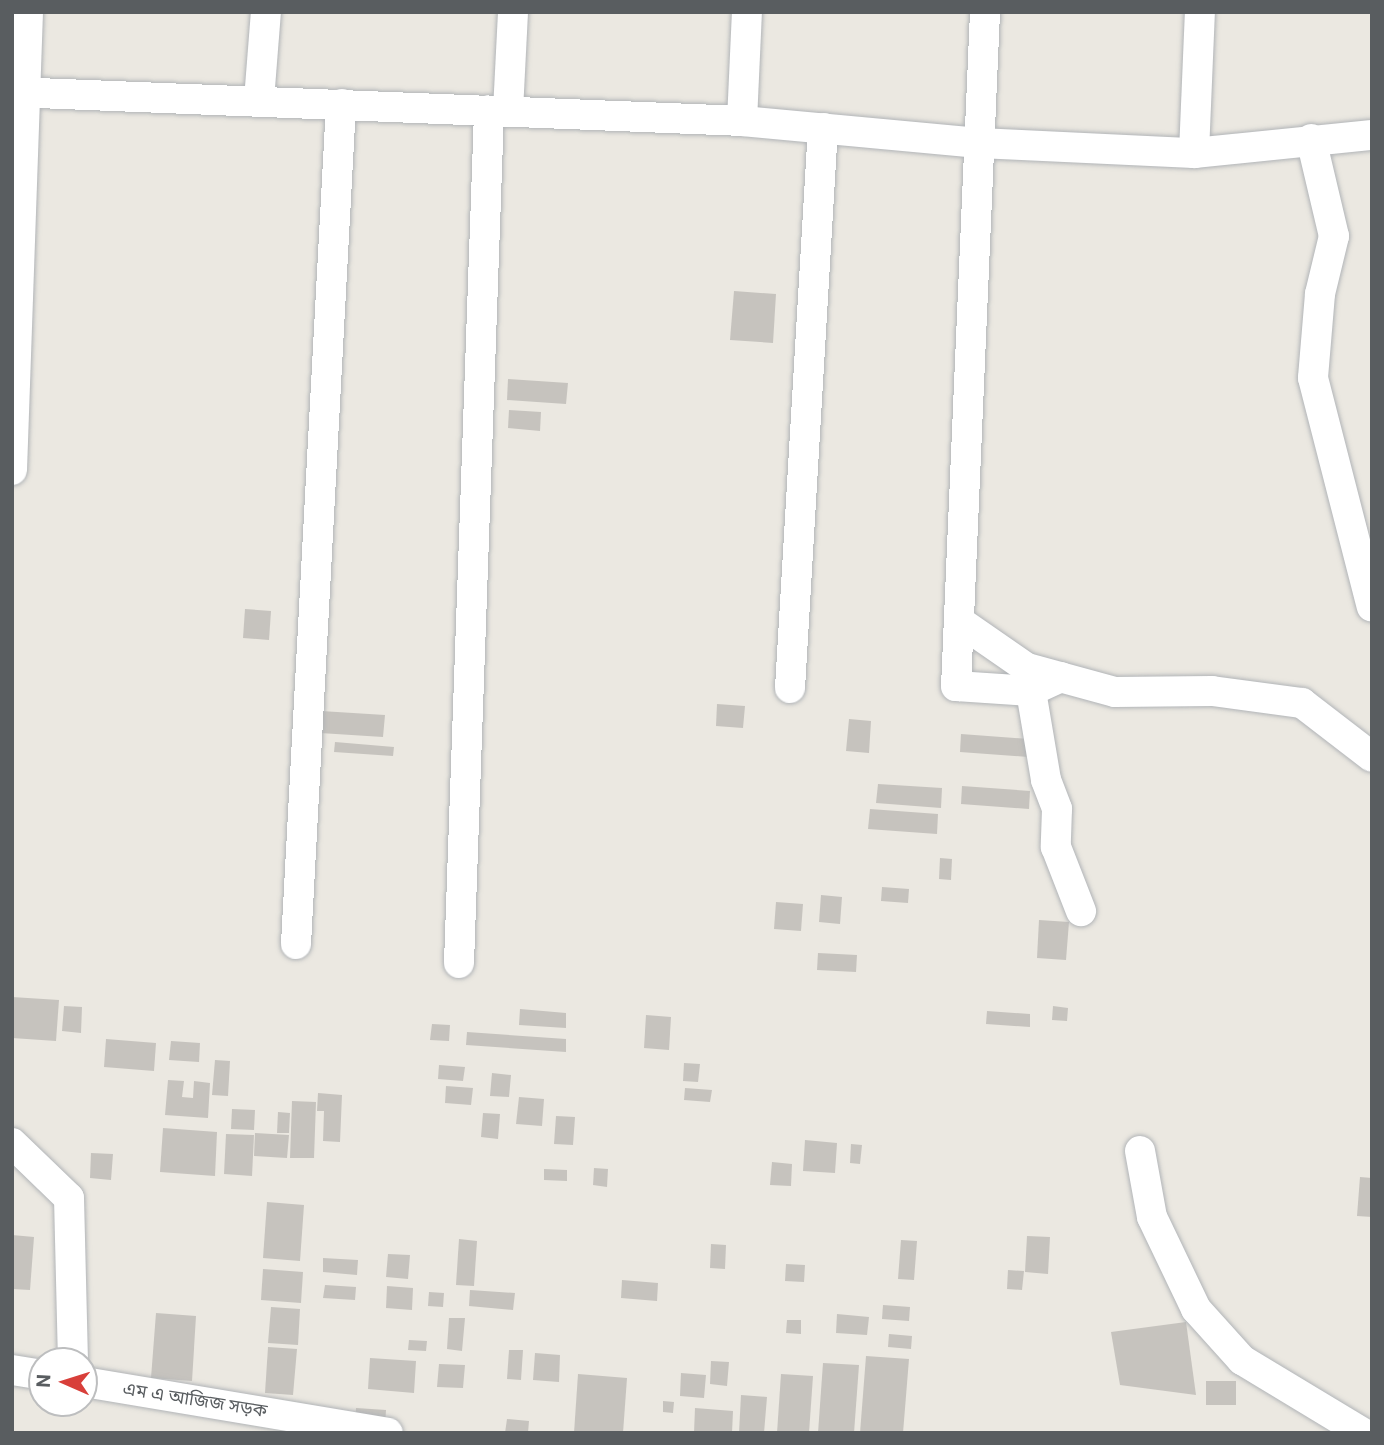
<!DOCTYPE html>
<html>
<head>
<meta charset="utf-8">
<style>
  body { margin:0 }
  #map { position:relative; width:1384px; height:1445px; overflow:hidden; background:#ebe8e1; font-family:Roboto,"Noto Sans Bengali",sans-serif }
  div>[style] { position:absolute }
  .building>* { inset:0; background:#c6c3be }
  .roads { filter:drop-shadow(0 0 2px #b1b4b7) drop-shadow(0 0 2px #b1b4b7) }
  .minor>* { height:30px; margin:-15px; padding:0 15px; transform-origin:15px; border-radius:15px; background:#fff }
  span { translate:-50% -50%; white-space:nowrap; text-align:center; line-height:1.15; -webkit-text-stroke:5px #fff; paint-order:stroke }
  .street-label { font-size:18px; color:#595d60 }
  .frame { position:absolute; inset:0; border:14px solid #595d60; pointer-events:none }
  .north { position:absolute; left:28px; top:1347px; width:70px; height:70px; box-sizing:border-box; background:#fff; border:2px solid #bdbebf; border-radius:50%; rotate:273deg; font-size:19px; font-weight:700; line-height:28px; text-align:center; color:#595d60 }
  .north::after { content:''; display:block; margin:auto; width:24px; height:32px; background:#d83f3a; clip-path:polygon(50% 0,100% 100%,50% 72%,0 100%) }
</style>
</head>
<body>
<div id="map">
  <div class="building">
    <i style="clip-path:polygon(734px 291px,776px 294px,773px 343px,730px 340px)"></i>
    <i style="clip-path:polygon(508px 379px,568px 383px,566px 404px,507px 400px)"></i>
    <i style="clip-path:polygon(509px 410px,541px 412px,540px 431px,508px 428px)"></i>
    <i style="clip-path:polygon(245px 609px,271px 611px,269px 640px,243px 638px)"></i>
    <i style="clip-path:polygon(717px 704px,745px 706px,743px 728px,716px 726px)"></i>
    <i style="clip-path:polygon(321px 711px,385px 715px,383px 737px,320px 733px)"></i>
    <i style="clip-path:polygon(849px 719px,871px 721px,869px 753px,846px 751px)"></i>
    <i style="clip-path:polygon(961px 734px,1029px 739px,1028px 757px,960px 752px)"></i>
    <i style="clip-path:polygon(335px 742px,394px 747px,393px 756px,334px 752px)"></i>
    <i style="clip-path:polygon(878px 784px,942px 788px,941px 808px,876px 803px)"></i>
    <i style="clip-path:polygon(962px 786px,1030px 791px,1029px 809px,961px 804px)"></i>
    <i style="clip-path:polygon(870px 809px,938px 814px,937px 834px,868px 829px)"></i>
    <i style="clip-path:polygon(940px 858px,952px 859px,951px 880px,939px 879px)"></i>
    <i style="clip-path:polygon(882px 887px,909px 889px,908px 903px,881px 901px)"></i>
    <i style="clip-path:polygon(821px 895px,842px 897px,840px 924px,819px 922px)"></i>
    <i style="clip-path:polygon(776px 902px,803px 904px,801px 931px,774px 929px)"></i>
    <i style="clip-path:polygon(1039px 920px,1069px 922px,1066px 960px,1037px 958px)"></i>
    <i style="clip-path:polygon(818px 953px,857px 955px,856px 972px,817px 970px)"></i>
    <i style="clip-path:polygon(12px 997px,59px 1000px,56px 1041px,12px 1038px)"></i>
    <i style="clip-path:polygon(64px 1006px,82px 1007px,81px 1033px,62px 1031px)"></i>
    <i style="clip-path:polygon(1053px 1006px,1068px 1008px,1067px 1021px,1052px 1020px)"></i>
    <i style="clip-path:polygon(520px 1009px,566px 1013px,566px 1028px,519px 1025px)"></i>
    <i style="clip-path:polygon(987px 1011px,1030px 1014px,1030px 1027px,986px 1024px)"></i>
    <i style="clip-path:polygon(646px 1015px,671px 1017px,669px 1050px,644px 1048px)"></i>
    <i style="clip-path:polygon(432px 1024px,450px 1025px,449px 1041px,430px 1040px)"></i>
    <i style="clip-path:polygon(467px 1032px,566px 1039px,566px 1052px,466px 1045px)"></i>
    <i style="clip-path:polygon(106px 1039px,156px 1043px,154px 1071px,104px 1067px)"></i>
    <i style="clip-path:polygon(171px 1041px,200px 1043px,199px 1062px,169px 1060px)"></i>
    <i style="clip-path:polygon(215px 1060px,230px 1061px,228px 1096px,212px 1095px)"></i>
    <i style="clip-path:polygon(684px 1063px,700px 1064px,698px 1082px,683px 1081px)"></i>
    <i style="clip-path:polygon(439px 1065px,465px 1067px,463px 1081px,438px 1079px)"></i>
    <i style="clip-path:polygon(492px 1073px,511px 1075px,509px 1097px,490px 1096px)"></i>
    <i style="clip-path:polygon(168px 1080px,184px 1081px,182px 1097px,193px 1098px,194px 1081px,210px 1083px,208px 1118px,165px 1115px)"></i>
    <i style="clip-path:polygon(446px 1086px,473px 1088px,471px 1105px,445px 1103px)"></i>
    <i style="clip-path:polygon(685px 1088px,712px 1090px,710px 1102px,684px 1100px)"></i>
    <i style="clip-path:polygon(318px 1093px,342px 1095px,340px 1142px,323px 1141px,324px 1111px,317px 1111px)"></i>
    <i style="clip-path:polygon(519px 1097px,544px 1099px,542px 1126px,516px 1124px)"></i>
    <i style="clip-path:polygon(292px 1101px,316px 1102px,314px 1158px,290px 1158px)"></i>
    <i style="clip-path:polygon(232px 1109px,255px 1110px,254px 1130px,231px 1129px)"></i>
    <i style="clip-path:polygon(278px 1112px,290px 1113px,289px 1133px,277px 1133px)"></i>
    <i style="clip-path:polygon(483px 1113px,500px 1114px,498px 1139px,481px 1137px)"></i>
    <i style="clip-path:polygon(556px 1116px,575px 1117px,573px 1145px,554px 1144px)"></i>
    <i style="clip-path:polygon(163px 1128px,217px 1132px,215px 1176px,160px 1172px)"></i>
    <i style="clip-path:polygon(255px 1133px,289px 1135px,287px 1158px,254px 1156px)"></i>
    <i style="clip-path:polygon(226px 1134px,254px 1135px,252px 1176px,224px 1174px)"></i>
    <i style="clip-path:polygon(805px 1140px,837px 1143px,835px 1173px,803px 1171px)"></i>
    <i style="clip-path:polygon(851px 1144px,862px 1145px,860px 1164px,850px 1163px)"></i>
    <i style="clip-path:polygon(91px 1153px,113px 1154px,111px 1180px,90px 1178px)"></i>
    <i style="clip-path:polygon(772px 1162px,792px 1164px,791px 1186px,770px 1185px)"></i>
    <i style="clip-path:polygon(594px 1168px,608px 1169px,607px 1187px,593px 1185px)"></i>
    <i style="clip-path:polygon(544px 1169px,567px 1170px,567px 1181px,544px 1180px)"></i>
    <i style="clip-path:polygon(1360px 1177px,1372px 1178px,1372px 1217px,1357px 1216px)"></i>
    <i style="clip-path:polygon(267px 1202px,304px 1205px,300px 1261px,263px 1258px)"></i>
    <i style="clip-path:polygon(12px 1235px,34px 1237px,30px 1290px,12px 1289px)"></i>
    <i style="clip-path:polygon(1027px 1236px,1050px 1237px,1048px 1274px,1025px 1272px)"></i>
    <i style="clip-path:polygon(459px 1239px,477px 1241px,474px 1286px,456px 1285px)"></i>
    <i style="clip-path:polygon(901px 1240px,917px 1241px,914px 1280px,898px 1279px)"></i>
    <i style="clip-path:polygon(711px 1244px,726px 1245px,725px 1269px,710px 1268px)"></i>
    <i style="clip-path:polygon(388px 1254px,410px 1255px,408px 1279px,386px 1277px)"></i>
    <i style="clip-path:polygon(323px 1258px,358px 1260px,357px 1275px,323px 1272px)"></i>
    <i style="clip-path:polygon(786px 1264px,805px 1265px,804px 1282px,785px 1281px)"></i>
    <i style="clip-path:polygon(263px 1269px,303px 1272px,301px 1303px,261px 1300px)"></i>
    <i style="clip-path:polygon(1008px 1270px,1024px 1271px,1022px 1290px,1007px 1289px)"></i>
    <i style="clip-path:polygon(622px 1280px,658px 1283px,657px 1301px,621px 1298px)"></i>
    <i style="clip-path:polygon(325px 1285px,356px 1287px,355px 1300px,323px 1298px)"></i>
    <i style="clip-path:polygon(387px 1286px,413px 1288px,412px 1310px,386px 1308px)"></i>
    <i style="clip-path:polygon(470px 1290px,515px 1293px,513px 1310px,469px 1306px)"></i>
    <i style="clip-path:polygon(429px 1292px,444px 1293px,443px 1307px,428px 1306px)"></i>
    <i style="clip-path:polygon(883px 1305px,910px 1307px,909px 1321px,882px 1319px)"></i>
    <i style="clip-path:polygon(271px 1307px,300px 1309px,298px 1345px,268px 1343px)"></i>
    <i style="clip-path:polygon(156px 1313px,196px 1316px,192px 1381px,151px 1378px)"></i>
    <i style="clip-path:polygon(837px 1314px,869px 1317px,867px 1335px,836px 1333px)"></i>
    <i style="clip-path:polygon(449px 1318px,465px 1318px,462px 1351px,447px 1349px)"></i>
    <i style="clip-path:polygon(787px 1320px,801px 1320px,801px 1334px,786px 1333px)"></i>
    <i style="clip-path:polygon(1186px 1322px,1196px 1395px,1120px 1385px,1111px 1332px)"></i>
    <i style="clip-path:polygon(889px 1334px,912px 1336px,911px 1349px,888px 1347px)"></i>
    <i style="clip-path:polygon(409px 1340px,427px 1341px,426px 1351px,408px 1350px)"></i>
    <i style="clip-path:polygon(268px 1347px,297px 1349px,293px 1395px,265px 1393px)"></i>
    <i style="clip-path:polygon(509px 1350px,523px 1350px,521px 1380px,507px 1379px)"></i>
    <i style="clip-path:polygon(535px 1353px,560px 1355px,559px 1382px,533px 1380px)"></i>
    <i style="clip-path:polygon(866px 1356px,909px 1359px,903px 1433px,860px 1433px)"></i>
    <i style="clip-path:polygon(370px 1358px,416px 1361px,414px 1393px,368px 1389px)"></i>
    <i style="clip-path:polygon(711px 1361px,729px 1362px,727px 1386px,710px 1384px)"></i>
    <i style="clip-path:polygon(823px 1363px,859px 1365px,854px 1433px,818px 1433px)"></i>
    <i style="clip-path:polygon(439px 1364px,465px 1365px,463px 1388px,437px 1387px)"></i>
    <i style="clip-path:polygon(681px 1373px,706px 1375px,704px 1398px,680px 1396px)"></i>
    <i style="clip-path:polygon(578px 1374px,627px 1378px,623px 1433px,574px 1433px)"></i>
    <i style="clip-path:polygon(781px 1374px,813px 1376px,809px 1433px,777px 1433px)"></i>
    <i style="clip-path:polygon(1206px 1381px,1236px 1381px,1236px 1405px,1206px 1405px)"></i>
    <i style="clip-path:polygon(741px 1395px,767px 1397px,764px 1433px,739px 1433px)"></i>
    <i style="clip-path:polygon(663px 1401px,674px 1402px,673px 1413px,663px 1412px)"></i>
    <i style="clip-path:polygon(356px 1408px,386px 1410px,385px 1426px,355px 1424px)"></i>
    <i style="clip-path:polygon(695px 1408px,733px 1411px,732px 1433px,694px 1433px)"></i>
    <i style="clip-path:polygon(507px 1419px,529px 1421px,528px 1433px,505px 1433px)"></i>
  </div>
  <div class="roads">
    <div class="minor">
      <i style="left:985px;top:12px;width:675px;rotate:92.46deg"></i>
      <i style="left:956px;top:686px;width:75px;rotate:3.8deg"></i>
      <i style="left:1031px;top:691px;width:33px;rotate:-25deg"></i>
      <i style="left:12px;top:92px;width:731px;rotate:2.27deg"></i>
      <i style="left:742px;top:121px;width:238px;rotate:5.3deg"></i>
      <i style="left:979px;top:143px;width:215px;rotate:2.7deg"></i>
      <i style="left:1194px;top:153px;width:179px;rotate:-5.8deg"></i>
      <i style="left:259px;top:100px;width:88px;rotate:-85.5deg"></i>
      <i style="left:508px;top:111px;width:99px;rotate:-87.1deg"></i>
      <i style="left:742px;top:121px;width:109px;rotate:-87.4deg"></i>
      <i style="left:1311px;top:139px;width:100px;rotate:76.7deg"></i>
      <i style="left:1334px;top:236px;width:60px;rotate:103.6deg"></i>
      <i style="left:1320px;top:294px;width:84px;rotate:94.8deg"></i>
      <i style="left:1313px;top:378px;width:236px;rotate:75.6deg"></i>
      <i style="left:1194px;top:153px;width:141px;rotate:-87.6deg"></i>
      <i style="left:12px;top:470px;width:458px;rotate:-88deg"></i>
      <i style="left:959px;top:621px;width:83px;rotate:34.7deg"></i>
      <i style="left:1027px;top:668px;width:91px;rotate:15.3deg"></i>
      <i style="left:1115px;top:692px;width:97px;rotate:-0.6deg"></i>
      <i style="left:1212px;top:691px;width:91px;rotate:7.6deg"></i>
      <i style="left:1302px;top:703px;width:88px;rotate:37.6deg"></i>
      <i style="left:790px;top:688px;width:561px;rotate:-86.63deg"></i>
      <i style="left:1031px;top:691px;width:90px;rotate:80.4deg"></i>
      <i style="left:1046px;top:780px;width:31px;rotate:69deg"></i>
      <i style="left:1057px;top:809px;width:38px;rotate:92deg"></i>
      <i style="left:1056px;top:847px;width:69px;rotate:68.7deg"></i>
      <i style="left:296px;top:944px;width:841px;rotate:-86.93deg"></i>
      <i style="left:459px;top:963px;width:853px;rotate:-87.98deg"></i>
      <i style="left:12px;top:1143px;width:79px;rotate:44deg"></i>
      <i style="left:69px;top:1198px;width:163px;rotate:88.6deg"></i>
      <i style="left:1140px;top:1151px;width:67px;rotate:79.7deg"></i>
      <i style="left:1152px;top:1217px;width:102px;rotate:64.4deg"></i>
      <i style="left:1196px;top:1309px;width:69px;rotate:48deg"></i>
      <i style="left:1242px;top:1360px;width:141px;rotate:31.1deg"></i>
      <i style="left:12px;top:1370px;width:30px;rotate:9deg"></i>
      <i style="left:84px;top:1382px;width:308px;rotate:9.5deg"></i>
    </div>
  </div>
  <div class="street-label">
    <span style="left:195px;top:1400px;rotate:9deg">এম এ আজিজ সড়ক</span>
  </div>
  <div class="frame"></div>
  <div class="north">N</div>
</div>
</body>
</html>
